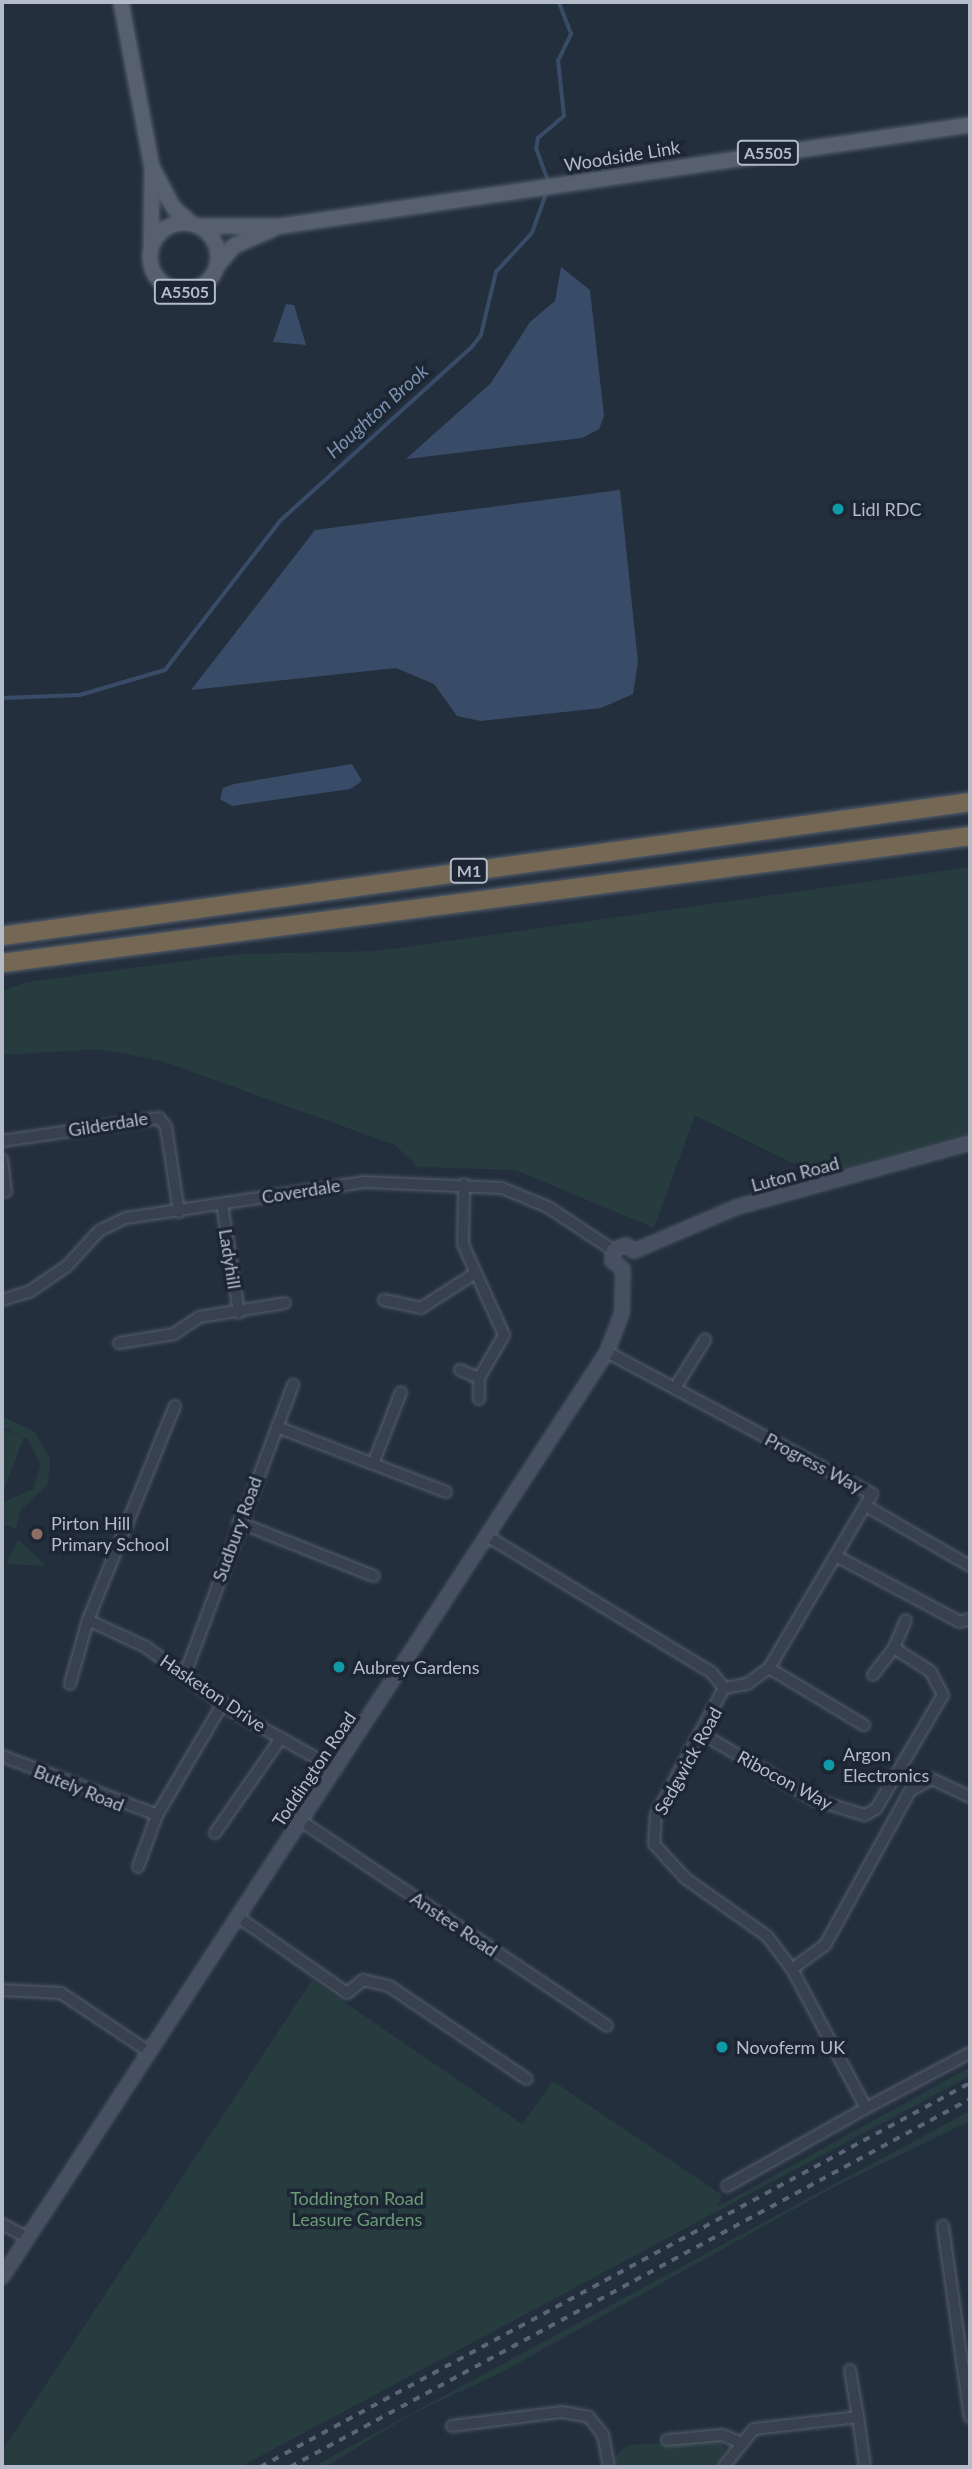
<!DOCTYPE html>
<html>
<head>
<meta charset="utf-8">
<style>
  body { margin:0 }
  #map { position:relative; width:972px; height:2469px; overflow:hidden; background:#242f3e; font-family:Lato,sans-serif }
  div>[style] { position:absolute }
  .green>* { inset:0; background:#263c3f }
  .water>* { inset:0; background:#394c67 }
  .stream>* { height:3.5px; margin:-1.75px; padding:0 1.75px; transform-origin:1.75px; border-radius:1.75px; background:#394c67 }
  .roads { filter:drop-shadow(0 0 2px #565f6c) drop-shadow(0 0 2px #565f6c) }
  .minor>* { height:10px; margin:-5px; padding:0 5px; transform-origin:5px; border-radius:5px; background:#38414e }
  .secondary>* { height:12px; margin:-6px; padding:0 6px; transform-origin:6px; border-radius:6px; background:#465061 }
  .primary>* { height:14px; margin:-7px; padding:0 7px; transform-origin:7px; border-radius:7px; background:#56606e }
  .primary>.ring { margin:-7px; padding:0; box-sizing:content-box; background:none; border:14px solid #56606e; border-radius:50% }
  .motorway>* { height:18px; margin:-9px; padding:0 9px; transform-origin:9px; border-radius:9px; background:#746855 }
  .rail>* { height:3.5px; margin-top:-1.75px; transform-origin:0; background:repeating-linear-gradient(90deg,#5a6575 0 7px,transparent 0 14px) }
  .dots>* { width:19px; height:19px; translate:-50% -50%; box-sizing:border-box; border:4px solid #1d2633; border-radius:50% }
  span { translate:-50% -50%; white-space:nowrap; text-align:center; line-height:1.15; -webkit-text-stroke:7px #1d2633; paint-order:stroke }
  .shield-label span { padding:2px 5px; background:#1d2633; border:2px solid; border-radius:5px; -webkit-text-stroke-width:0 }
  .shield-label { font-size:16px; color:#b4bcc9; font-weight:700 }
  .street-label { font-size:18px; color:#b4bcc9 }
  .poi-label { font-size:18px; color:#b4bcc9 }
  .left { translate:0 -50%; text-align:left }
  .park-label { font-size:18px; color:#6b9a76 }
  .water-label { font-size:19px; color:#7c92b1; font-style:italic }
  .frame { position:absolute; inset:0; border:4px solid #b4bcc9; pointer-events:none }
</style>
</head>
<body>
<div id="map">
  <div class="green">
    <i style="clip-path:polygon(970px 867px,970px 1133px,817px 1175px,695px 1115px,654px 1228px,516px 1170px,418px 1167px,395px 1145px,162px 1061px,99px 1049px,2px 1055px,2px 991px,26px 982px,239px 954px,378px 951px)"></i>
    <i style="clip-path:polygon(2px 1416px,35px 1432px,50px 1459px,48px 1484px,20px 1511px,16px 1529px,2px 1524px,2px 1503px,33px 1489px,41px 1464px,27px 1439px,2px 1427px)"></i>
    <i style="clip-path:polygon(2px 1429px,24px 1437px,2px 1495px)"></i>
    <i style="clip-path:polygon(18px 1539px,45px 1565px,44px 1566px,6px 1564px)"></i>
    <i style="clip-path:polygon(312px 1980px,522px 2124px,553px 2081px,722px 2195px,717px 2207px,970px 2067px,970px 2076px,240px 2467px,2px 2467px,2px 2451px)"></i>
    <i style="clip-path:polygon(970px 2111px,970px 2121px,832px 2188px,502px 2372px,412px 2414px,325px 2467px,313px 2467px,659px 2279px)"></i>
    <i style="clip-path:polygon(719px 2440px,725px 2450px,712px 2467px,618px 2467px,616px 2456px,628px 2445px)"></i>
  </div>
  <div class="water">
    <i style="clip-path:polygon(561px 267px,590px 290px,604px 416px,599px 429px,582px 438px,406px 459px,491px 383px,530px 322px,555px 301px)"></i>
    <i style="clip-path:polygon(286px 304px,294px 305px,306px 345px,273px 342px)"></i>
    <i style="clip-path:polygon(620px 490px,638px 662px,633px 694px,601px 708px,481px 721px,457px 716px,434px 684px,396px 668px,191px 690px,315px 530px)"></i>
    <i style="clip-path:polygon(352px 764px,362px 781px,350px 789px,232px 806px,220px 799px,223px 788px,234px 784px)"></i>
  </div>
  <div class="stream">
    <i style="left:549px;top:184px;width:37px;rotate:-110deg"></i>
    <i style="left:536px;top:149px;width:11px;rotate:-80deg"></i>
    <i style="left:538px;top:138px;width:34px;rotate:-40deg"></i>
    <i style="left:564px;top:116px;width:55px;rotate:-96.2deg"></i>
    <i style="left:558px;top:61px;width:30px;rotate:-64deg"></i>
    <i style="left:571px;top:34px;width:34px;rotate:-111deg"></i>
    <i style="left:2px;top:698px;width:78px;rotate:-2.2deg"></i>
    <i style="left:80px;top:695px;width:89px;rotate:-16.4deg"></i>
    <i style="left:165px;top:670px;width:188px;rotate:-52.3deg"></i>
    <i style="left:280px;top:521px;width:258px;rotate:-42.2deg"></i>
    <i style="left:471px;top:348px;width:16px;rotate:-52deg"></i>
    <i style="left:481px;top:335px;width:65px;rotate:-76.6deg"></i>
    <i style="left:496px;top:272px;width:53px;rotate:-47.3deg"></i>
    <i style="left:532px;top:233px;width:45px;rotate:-70.3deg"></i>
  </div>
  <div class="roads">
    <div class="minor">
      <i style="left:2px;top:1141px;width:159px;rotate:-8.3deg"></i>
      <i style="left:159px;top:1118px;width:11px;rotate:52deg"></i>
      <i style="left:166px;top:1127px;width:86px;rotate:81.3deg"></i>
      <i style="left:2px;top:1159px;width:33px;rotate:83deg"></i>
      <i style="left:222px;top:1204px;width:110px;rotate:81.1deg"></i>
      <i style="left:2px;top:1300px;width:28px;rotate:-17deg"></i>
      <i style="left:29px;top:1292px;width:46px;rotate:-34.4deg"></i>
      <i style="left:67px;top:1266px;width:47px;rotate:-47.6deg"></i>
      <i style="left:99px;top:1231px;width:30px;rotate:-26deg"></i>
      <i style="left:126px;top:1218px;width:241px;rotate:-8.6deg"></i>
      <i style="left:364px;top:1182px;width:138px;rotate:2.5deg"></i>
      <i style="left:502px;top:1188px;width:50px;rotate:22.4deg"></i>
      <i style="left:548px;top:1207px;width:78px;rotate:33.5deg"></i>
      <i style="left:384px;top:1300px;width:38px;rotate:12deg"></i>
      <i style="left:421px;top:1308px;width:63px;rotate:-32.7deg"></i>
      <i style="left:119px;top:1343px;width:56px;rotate:-9.3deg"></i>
      <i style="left:174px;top:1334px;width:30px;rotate:-34deg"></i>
      <i style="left:199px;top:1317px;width:87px;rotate:-9.2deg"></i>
      <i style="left:607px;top:1352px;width:301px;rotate:28.2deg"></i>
      <i style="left:872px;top:1494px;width:202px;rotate:120.6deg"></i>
      <i style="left:769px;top:1668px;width:27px;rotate:144deg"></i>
      <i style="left:747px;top:1684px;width:23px;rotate:170deg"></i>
      <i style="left:460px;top:1370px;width:21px;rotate:23deg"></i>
      <i style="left:479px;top:1378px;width:50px;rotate:-59.8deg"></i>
      <i style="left:504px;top:1335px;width:100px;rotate:-114.3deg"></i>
      <i style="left:463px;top:1244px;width:60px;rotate:-89deg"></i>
      <i style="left:675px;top:1388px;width:57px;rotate:-58deg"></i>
      <i style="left:479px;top:1399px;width:21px;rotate:-90deg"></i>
      <i style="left:277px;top:1427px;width:181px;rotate:21deg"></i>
      <i style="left:373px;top:1464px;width:77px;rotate:-68.7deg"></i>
      <i style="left:866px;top:1506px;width:120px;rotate:30deg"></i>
      <i style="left:238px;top:1522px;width:146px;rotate:21.7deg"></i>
      <i style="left:487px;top:1536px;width:263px;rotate:31.3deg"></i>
      <i style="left:712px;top:1673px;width:19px;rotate:51deg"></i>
      <i style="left:724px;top:1688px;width:144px;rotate:118.2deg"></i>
      <i style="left:656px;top:1815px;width:29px;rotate:94deg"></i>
      <i style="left:654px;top:1844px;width:46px;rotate:47.6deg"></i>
      <i style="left:685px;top:1878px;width:100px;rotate:35.3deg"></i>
      <i style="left:767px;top:1936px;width:41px;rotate:52.9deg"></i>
      <i style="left:792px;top:1969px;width:157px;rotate:62deg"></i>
      <i style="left:866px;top:2108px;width:159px;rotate:150.7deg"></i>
      <i style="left:836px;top:1556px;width:140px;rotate:28deg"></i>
      <i style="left:960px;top:1622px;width:10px;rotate:-17deg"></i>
      <i style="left:88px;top:1620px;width:231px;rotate:-67.9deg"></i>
      <i style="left:894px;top:1648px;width:30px;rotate:-67deg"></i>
      <i style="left:769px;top:1668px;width:111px;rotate:31deg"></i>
      <i style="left:185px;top:1674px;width:309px;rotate:-69.5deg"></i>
      <i style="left:70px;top:1684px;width:66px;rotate:-74.3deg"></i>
      <i style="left:88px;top:1620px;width:64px;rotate:25deg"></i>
      <i style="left:146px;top:1647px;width:109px;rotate:36.5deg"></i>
      <i style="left:234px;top:1712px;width:117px;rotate:29.2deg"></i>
      <i style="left:704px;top:1735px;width:129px;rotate:30.4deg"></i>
      <i style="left:815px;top:1800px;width:52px;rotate:16.7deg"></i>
      <i style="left:865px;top:1815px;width:13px;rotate:-29deg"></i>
      <i style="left:876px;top:1809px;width:132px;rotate:-59.6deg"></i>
      <i style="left:943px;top:1695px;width:27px;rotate:-118deg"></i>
      <i style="left:930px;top:1671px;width:43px;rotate:-147.4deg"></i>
      <i style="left:894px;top:1648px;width:34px;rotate:128deg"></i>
      <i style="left:2px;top:1756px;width:166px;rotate:20.8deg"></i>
      <i style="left:301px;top:1821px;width:368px;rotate:33.8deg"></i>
      <i style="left:215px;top:1833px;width:116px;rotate:-55.2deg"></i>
      <i style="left:138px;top:1867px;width:55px;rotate:-69.9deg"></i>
      <i style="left:157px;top:1815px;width:130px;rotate:-59.5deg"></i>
      <i style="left:238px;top:1917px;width:133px;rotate:34.9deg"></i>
      <i style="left:347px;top:1993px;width:21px;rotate:-39deg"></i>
      <i style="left:363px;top:1980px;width:27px;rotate:13deg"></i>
      <i style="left:389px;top:1986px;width:166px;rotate:34deg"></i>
      <i style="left:792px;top:1969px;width:41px;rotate:-36deg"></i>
      <i style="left:825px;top:1945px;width:176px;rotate:-61.1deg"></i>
      <i style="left:910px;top:1791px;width:25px;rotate:-29deg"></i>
      <i style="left:932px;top:1779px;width:42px;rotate:25.3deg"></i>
      <i style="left:2px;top:1990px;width:59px;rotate:2.9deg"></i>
      <i style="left:61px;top:1993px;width:106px;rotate:33.8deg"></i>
      <i style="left:866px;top:2108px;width:118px;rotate:-27.9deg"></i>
      <i style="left:2px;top:2224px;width:30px;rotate:28deg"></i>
      <i style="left:943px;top:2226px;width:193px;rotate:82deg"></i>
      <i style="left:850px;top:2370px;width:48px;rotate:80.3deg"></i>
      <i style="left:452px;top:2426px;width:111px;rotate:-7.3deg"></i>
      <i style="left:562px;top:2412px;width:27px;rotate:10deg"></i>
      <i style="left:589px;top:2417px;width:23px;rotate:52deg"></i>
      <i style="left:603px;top:2435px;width:33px;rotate:79deg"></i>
      <i style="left:667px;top:2440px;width:55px;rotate:-5.2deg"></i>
      <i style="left:722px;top:2435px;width:18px;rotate:22deg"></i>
      <i style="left:723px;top:2467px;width:49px;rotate:-50.8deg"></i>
      <i style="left:754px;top:2429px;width:105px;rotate:-6.6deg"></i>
      <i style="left:858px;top:2417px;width:50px;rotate:82deg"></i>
    </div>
    <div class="secondary">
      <i style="left:634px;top:1251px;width:112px;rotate:-23.1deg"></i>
      <i style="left:737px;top:1207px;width:242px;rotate:-15.4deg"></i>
      <i style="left:623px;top:1269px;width:14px;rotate:-144deg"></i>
      <i style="left:612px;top:1261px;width:11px;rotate:-85deg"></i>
      <i style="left:613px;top:1250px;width:14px;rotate:-21deg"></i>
      <i style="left:626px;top:1245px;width:10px;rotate:37deg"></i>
      <i style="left:2px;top:2277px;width:1105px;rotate:-56.81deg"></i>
      <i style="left:607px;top:1352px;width:42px;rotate:-69deg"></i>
      <i style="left:622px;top:1313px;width:44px;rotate:-88.7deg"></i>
    </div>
    <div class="primary">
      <i style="left:121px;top:2px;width:168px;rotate:79.4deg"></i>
      <i style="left:152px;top:167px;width:81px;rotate:90.7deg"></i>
      <i style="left:153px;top:169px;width:43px;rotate:62.2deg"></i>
      <i style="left:173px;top:207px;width:25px;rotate:42deg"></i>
      <i class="ring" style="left:150px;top:223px;width:54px;height:54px"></i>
      <i style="left:198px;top:226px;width:83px"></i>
      <i style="left:281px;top:226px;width:696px;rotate:-8.34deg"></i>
      <i style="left:218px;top:265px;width:25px;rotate:-50deg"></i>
      <i style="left:234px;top:246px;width:43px;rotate:-23.6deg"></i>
    </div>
    <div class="motorway">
      <i style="left:2px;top:936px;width:977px;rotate:-7.88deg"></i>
      <i style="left:2px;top:963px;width:976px;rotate:-7.47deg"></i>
    </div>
  </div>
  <div class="rail">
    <i style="left:260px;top:2467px;width:807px;rotate:-28.41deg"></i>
    <i style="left:290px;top:2467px;width:773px;rotate:-28.42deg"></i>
  </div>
  <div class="dots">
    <i style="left:838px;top:509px;background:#0f9aa8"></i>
    <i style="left:37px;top:1534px;background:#8d6e63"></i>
    <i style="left:339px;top:1667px;background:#0f9aa8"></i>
    <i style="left:829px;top:1765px;background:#0f9aa8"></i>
    <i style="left:722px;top:2047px;background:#0f9aa8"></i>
  </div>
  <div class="shield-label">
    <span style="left:768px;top:153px">A5505</span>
    <span style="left:185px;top:292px">A5505</span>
    <span style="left:469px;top:871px">M1</span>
  </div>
  <div class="street-label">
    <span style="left:622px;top:156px;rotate:-9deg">Woodside Link</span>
    <span style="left:108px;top:1124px;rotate:-9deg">Gilderdale</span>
    <span style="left:795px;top:1174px;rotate:-15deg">Luton Road</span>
    <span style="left:301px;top:1191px;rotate:-9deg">Coverdale</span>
    <span style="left:230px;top:1259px;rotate:81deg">Ladyhill</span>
    <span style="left:814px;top:1463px;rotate:28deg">Progress Way</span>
    <span style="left:237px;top:1529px;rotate:-70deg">Sudbury Road</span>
    <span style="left:213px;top:1693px;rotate:34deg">Hasketon Drive</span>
    <span style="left:688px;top:1761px;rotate:-61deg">Sedgwick Road</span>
    <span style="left:314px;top:1769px;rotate:-56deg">Toddington Road</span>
    <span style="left:785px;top:1780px;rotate:28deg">Ribocon Way</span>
    <span style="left:79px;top:1788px;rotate:22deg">Butely Road</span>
    <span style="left:454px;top:1924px;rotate:34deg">Anstee Road</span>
  </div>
  <div class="poi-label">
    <span class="left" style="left:852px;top:509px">Lidl RDC</span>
    <span class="left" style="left:51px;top:1534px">Pirton Hill<br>Primary School</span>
    <span class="left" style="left:353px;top:1667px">Aubrey Gardens</span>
    <span class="left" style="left:843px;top:1765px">Argon<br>Electronics</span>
    <span class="left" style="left:736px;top:2047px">Novoferm UK</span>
  </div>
  <div class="park-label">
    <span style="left:357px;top:2209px">Toddington Road<br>Leasure Gardens</span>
  </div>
  <div class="water-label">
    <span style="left:377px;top:411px;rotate:-42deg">Houghton Brook</span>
  </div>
  <div class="frame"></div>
</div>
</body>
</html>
